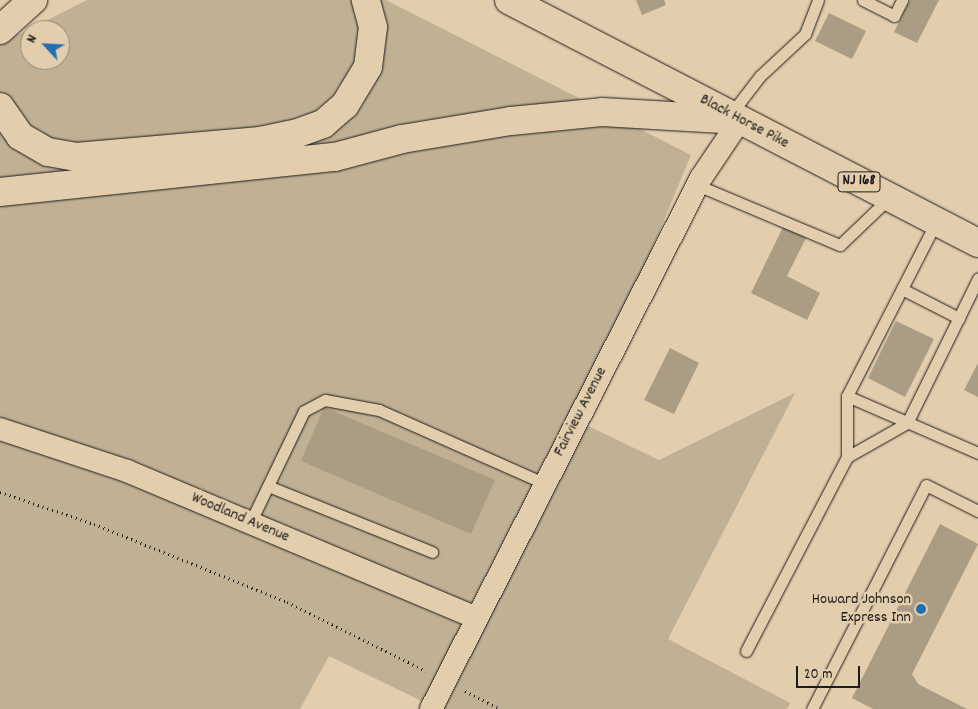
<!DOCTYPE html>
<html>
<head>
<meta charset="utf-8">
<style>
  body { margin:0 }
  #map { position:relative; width:978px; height:709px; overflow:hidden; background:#e2cdac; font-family:Dekko,sans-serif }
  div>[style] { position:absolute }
  .green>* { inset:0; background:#c1b194 }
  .building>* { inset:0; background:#ab9c84 }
  .path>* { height:3px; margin-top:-1.5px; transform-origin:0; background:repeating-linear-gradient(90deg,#1c1c1c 0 1px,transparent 0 5px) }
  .roads { filter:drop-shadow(0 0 1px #1c1c1c) drop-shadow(0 0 1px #1c1c1c) }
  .service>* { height:11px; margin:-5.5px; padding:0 5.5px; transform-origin:5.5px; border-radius:5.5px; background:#e2cdac }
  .minor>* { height:22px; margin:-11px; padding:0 11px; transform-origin:11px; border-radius:11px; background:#e2cdac }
  .primary>* { height:28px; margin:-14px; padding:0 14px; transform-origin:14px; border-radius:14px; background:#e2cdac }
  .motorway>* { height:28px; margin:-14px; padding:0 14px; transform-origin:14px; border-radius:14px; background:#e2cdac }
  .dots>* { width:14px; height:14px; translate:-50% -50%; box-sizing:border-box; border:2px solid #e2cdac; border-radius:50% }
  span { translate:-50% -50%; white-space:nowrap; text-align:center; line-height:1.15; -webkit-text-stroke:5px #e2cdac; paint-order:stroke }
  .shield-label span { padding:1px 4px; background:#e2cdac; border:1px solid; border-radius:4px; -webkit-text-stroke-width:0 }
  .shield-label { font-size:15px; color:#1c1c1c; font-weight:700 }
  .street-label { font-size:16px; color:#1c1c1c }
  .poi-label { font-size:16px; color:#1c1c1c }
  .right { translate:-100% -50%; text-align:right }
  .north { position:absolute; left:20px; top:20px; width:50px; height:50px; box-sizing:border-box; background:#e2cdac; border:1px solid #938672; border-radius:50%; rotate:295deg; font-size:14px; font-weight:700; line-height:20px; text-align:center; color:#1c1c1c }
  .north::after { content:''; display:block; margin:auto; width:18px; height:22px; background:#1f6fb2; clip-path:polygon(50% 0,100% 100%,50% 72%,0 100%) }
  .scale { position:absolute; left:796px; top:666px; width:64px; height:22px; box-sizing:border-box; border:2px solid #1c1c1c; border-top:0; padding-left:6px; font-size:15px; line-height:18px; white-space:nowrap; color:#1c1c1c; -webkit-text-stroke:4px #e2cdac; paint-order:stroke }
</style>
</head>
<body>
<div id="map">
  <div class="green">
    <i style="clip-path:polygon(evenodd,87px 0,386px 0,691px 155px,580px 422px,659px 460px,795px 393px,668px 639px,790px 703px,787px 709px,438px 709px,329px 656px,300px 709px,0 709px,0 44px,87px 0,30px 30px,60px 30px,60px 60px,30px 60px,30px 30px)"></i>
  </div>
  <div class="building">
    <i style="clip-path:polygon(636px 0,664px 0,666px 5px,642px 15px)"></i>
    <i style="clip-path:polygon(910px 0,939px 0,917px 43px,894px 32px)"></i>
    <i style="clip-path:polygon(829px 13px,866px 31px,852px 59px,815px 41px)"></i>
    <i style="clip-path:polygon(784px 225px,807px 236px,787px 276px,820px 293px,807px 320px,751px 293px)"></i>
    <i style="clip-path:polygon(896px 321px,934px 339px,905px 397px,868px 378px)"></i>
    <i style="clip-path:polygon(670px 348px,699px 363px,674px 414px,644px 400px)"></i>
    <i style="clip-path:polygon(978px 363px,978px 397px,964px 390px)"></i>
    <i style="clip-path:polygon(324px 407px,495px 480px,471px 534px,301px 461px)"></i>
    <i style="clip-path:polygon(940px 524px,978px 544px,912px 674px,918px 684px,967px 709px,873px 709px,852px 698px)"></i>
  </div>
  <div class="path">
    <i style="left:0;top:492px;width:99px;rotate:18.8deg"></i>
    <i style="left:94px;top:524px;width:208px;rotate:22deg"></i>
    <i style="left:287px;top:602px;width:155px;rotate:26.4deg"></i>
    <i style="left:465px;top:691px;width:39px;rotate:27deg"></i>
  </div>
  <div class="roads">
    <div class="service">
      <i style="left:863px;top:0;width:35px;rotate:27deg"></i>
      <i style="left:894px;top:16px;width:18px;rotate:-63deg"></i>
      <i style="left:730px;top:115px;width:49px;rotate:-52.4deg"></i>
      <i style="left:760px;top:76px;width:62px;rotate:-43deg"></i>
      <i style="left:805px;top:34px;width:36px;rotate:-69deg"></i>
      <i style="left:697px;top:185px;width:155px;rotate:22.8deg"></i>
      <i style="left:840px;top:245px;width:68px;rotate:-43.8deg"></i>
      <i style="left:902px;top:289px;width:64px;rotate:27deg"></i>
      <i style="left:847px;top:396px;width:143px;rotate:23.5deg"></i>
      <i style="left:847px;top:457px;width:61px;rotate:-90deg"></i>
      <i style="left:847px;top:396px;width:195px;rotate:-62.9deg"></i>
      <i style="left:268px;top:486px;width:177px;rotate:21.9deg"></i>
      <i style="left:250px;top:523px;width:124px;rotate:-64.3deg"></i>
      <i style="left:304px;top:411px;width:24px;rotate:-28deg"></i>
      <i style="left:325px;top:400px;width:55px;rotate:10.5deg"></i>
      <i style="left:379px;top:410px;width:180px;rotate:23.9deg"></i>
      <i style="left:746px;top:651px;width:219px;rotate:-62.5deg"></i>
      <i style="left:847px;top:457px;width:69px;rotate:-29.5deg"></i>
      <i style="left:907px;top:423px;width:161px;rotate:-63.8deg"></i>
      <i style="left:812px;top:709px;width:251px;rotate:-63deg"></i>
      <i style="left:926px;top:485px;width:58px;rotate:26.6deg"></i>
    </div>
    <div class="minor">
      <i style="left:0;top:429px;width:134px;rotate:18.3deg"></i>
      <i style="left:127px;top:471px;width:379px;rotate:22.8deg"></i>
      <i style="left:431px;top:709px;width:596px;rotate:-63.05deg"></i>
      <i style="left:701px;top:178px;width:70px;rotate:-56.1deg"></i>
    </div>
    <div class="primary">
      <i style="left:509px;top:0;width:528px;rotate:27.39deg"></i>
    </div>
    <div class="motorway">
      <i style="left:0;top:30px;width:45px;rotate:-42.3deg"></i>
      <i style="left:0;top:107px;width:35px;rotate:55deg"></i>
      <i style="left:20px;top:136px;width:32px;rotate:30deg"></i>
      <i style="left:48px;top:152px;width:28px;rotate:10deg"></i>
      <i style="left:76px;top:157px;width:185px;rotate:-5deg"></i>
      <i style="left:260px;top:141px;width:39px;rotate:-12deg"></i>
      <i style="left:298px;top:133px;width:27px;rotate:-20deg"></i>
      <i style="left:323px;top:124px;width:29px;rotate:-41deg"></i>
      <i style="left:345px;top:105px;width:44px;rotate:-58.8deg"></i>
      <i style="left:368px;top:67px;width:40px;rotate:-82.9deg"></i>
      <i style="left:373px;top:27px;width:28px;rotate:-105deg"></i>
      <i style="left:0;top:192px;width:337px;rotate:-6deg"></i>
      <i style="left:335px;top:157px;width:69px;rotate:-15deg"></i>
      <i style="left:402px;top:139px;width:110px;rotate:-9.4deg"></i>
      <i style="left:511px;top:121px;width:91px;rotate:-5.6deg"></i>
      <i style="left:602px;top:112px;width:138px;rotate:3.3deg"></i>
    </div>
  </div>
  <div class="dots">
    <i style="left:921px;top:609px;background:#1f6fb2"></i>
  </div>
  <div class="shield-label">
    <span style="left:859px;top:182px">NJ 168</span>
  </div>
  <div class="street-label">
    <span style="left:744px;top:122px;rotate:28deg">Black Horse Pike</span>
    <span style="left:581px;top:412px;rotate:-63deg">Fairview Avenue</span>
    <span style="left:240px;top:518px;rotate:23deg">Woodland Avenue</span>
  </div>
  <div class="poi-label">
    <span class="right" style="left:911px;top:609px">Howard Johnson<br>Express Inn</span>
  </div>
  <div class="north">N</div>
  <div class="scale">20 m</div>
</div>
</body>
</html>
